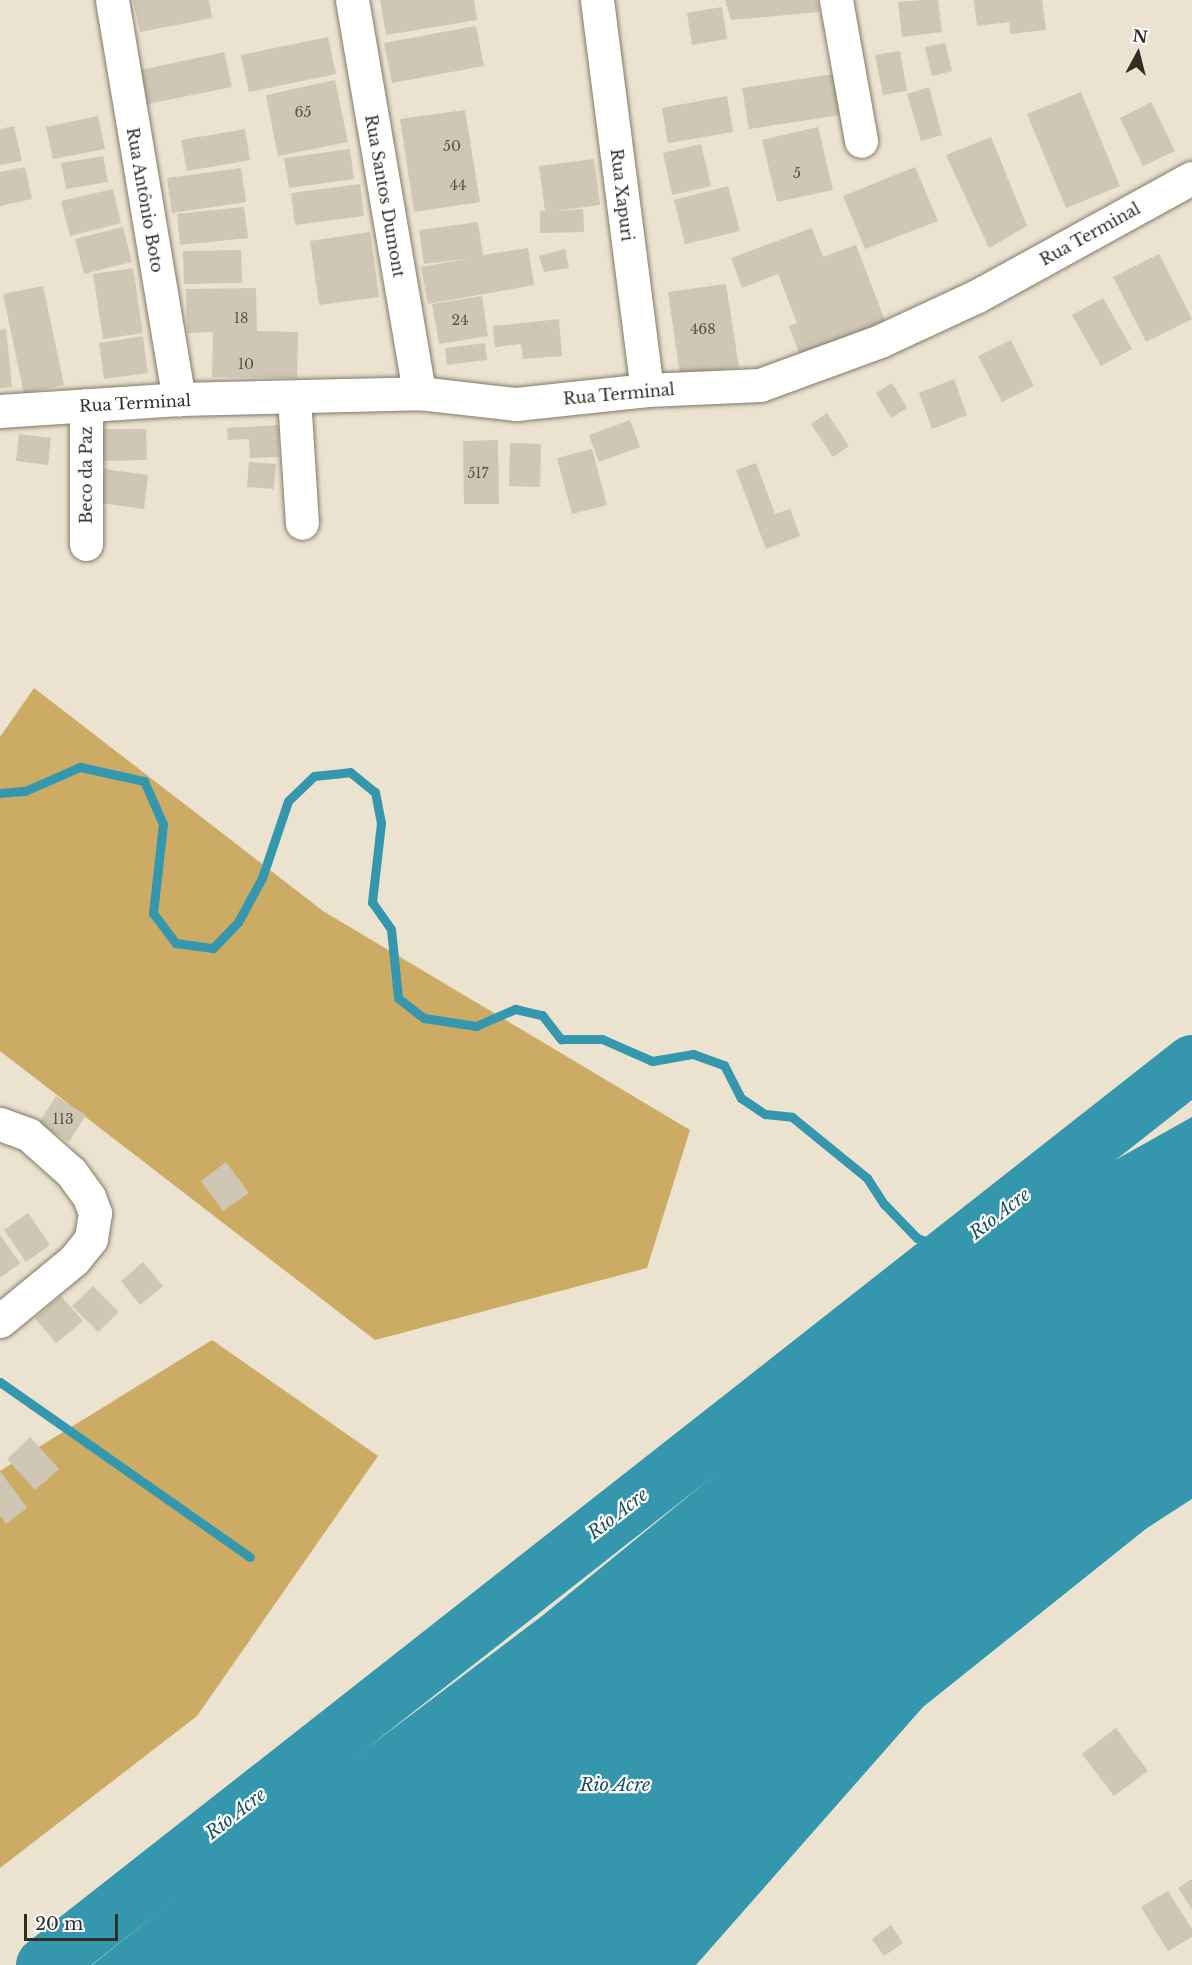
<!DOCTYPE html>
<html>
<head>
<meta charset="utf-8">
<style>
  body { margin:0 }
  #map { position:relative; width:1192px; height:1965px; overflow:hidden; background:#ebe2d0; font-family:"Libre Baskerville",serif }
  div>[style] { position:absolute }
  .green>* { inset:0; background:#ccab64 }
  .water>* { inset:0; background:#3597ad }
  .stream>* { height:9px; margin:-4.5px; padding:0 4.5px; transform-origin:4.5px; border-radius:4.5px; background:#3597ad }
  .river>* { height:57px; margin:-28.5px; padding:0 28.5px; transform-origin:28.5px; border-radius:28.5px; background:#3597ad }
  .building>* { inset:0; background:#cfc6b4 }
  .roads { filter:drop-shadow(0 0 2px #827a6a) drop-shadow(0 0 2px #827a6a) }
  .minor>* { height:33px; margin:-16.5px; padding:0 16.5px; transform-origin:16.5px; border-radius:16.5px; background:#fff }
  span { translate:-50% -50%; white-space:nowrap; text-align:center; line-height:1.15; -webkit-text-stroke:4.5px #fff; paint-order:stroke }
  .number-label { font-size:14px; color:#58534a }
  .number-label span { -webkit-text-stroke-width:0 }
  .street-label { font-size:16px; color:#302d26 }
  .water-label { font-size:18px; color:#1a505d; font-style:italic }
  .north { position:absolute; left:1108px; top:24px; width:60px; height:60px; -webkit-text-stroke:4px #fff; paint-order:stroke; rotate:7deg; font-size:16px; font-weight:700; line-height:24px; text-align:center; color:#302d26 }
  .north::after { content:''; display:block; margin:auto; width:21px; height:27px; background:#302d26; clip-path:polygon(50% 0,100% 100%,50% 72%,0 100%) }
  .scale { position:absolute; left:24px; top:1914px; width:94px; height:27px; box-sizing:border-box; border:3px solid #302d26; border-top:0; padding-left:8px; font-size:18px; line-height:21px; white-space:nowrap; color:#302d26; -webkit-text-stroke:4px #fff; paint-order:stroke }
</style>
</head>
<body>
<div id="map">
  <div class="green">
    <i style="clip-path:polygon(34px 688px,323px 911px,690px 1130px,647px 1268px,375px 1340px,0 1051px,0 737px)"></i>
    <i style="clip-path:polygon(212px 1340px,378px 1456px,197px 1716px,0 1868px,0 1471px)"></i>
  </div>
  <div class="water">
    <i style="clip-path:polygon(1192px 1117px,1192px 1499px,1147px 1528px,923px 1707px,696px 1965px,92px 1965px,301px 1798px,542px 1616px,773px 1427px,953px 1251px)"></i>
  </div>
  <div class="stream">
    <i style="left:0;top:793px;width:25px;rotate:-5deg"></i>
    <i style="left:25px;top:791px;width:60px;rotate:-23.6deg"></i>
    <i style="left:80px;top:767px;width:66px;rotate:12.3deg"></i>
    <i style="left:144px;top:781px;width:47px;rotate:66.2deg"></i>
    <i style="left:163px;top:824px;width:90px;rotate:96.4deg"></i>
    <i style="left:153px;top:913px;width:38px;rotate:53deg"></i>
    <i style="left:176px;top:943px;width:37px;rotate:8deg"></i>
    <i style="left:213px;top:948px;width:36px;rotate:-46deg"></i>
    <i style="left:238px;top:922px;width:50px;rotate:-61.4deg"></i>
    <i style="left:262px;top:878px;width:81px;rotate:-71.3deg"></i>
    <i style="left:288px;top:801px;width:36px;rotate:-44deg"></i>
    <i style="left:314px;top:776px;width:36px;rotate:-6deg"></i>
    <i style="left:350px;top:772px;width:32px;rotate:39deg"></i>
    <i style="left:375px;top:792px;width:32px;rotate:79deg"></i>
    <i style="left:381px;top:823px;width:80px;rotate:96.5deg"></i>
    <i style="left:372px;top:902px;width:33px;rotate:55deg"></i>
    <i style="left:391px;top:929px;width:69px;rotate:84.2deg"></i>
    <i style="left:398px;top:998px;width:33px;rotate:38deg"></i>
    <i style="left:424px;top:1018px;width:53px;rotate:8.7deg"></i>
    <i style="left:476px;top:1026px;width:43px;rotate:-23.6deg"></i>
    <i style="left:515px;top:1009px;width:28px;rotate:13deg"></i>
    <i style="left:542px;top:1015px;width:31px;rotate:52deg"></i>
    <i style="left:561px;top:1039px;width:41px"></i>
    <i style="left:602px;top:1039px;width:55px;rotate:23.7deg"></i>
    <i style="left:652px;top:1061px;width:42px;rotate:-9.7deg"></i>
    <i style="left:693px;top:1054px;width:33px;rotate:20deg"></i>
    <i style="left:724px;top:1065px;width:37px;rotate:63deg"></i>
    <i style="left:741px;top:1098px;width:29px;rotate:34deg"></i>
    <i style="left:765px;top:1114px;width:27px;rotate:6deg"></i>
    <i style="left:792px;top:1117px;width:97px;rotate:39.1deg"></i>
    <i style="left:867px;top:1178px;width:31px;rotate:57deg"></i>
    <i style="left:884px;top:1204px;width:47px;rotate:45.9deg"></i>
    <i style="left:917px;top:1238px;width:38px;rotate:20deg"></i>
    <i style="left:0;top:1382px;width:305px;rotate:35deg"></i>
  </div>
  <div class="river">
    <i style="left:44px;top:1965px;width:1460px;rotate:-38.16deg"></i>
  </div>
  <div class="building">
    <i style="clip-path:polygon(133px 0,209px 0,212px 18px,140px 32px)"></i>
    <i style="clip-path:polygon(380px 0,474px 0,477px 20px,386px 35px)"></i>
    <i style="clip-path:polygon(725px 0,817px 0,819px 12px,731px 20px)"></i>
    <i style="clip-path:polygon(921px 0,938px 0,942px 32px,902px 37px,898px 2px)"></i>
    <i style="clip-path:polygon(974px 0,1042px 0,1046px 30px,1010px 34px,1009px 22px,977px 26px)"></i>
    <i style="clip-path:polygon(722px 7px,727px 39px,692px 45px,687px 13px)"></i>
    <i style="clip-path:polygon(476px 26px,484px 66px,392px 83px,384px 43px)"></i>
    <i style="clip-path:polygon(328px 37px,336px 74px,249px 92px,241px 55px)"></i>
    <i style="clip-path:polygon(945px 43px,952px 71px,932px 76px,925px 47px)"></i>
    <i style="clip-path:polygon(900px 51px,907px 91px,883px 95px,875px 55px)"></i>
    <i style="clip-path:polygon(224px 52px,232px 87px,143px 105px,136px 71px)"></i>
    <i style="clip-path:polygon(840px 73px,847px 114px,749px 129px,742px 88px)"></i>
    <i style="clip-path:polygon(335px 80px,348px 142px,278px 156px,266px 95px)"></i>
    <i style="clip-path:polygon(929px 87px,942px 135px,921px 141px,907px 94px)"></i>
    <i style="clip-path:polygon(1081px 92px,1120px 186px,1066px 208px,1027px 114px)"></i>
    <i style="clip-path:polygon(727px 96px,733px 132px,668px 143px,662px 108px)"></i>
    <i style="clip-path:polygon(1151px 102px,1175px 151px,1143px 166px,1120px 118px)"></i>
    <i style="clip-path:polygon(465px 110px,480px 202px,414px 212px,400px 119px)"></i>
    <i style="clip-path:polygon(98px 116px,105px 149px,53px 159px,46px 127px)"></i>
    <i style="clip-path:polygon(14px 126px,22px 161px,0 165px,0 129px)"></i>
    <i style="clip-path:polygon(818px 127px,833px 190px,777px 202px,762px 140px)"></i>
    <i style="clip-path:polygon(245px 129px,250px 160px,187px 171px,181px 140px)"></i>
    <i style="clip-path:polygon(991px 137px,1027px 226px,989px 248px,946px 155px)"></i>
    <i style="clip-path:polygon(701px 144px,711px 186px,672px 195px,663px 153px)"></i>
    <i style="clip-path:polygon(350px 149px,354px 179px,289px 188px,284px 158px)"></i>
    <i style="clip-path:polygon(103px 156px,108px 182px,66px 189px,61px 163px)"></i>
    <i style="clip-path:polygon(594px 159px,600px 205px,554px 211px,583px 209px,584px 232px,540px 233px,540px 210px,545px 212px,539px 166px)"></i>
    <i style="clip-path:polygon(25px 167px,32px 199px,0 206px,0 172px)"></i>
    <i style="clip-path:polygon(915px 167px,938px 221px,865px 249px,843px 196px)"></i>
    <i style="clip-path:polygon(241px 168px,246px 202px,172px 213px,167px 178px)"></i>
    <i style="clip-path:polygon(360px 184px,364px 216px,295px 225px,291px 193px)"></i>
    <i style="clip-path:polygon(728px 186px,740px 231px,685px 244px,674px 200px)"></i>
    <i style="clip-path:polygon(113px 189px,121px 223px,70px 236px,61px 201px)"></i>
    <i style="clip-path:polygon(244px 207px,248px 238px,180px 245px,177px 214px)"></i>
    <i style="clip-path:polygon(478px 222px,483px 255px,528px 248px,534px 285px,428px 304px,421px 267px,471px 258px,424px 264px,419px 230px)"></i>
    <i style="clip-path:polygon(123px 227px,132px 262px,84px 274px,75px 239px)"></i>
    <i style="clip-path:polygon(812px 228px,823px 257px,856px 245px,886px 323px,800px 355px,789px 326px,797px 323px,778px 274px,742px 288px,731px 258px)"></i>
    <i style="clip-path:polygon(370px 232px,379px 297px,319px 305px,310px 241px)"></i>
    <i style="clip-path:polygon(565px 249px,569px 268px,544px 272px,539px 256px)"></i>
    <i style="clip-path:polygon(241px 250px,242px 283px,184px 284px,183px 251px)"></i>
    <i style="clip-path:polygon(1159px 254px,1192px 319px,1146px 342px,1113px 277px)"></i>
    <i style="clip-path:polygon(133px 268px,143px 333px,103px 339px,93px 274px)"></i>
    <i style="clip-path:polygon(726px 284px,739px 367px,680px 375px,668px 292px)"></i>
    <i style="clip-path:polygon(43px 286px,64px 385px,24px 394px,3px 294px)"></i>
    <i style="clip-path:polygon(256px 288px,257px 331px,298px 332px,297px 378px,212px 377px,213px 332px,187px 333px,186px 289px)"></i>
    <i style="clip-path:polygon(482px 296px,488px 336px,439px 344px,432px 304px)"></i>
    <i style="clip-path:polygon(1103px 298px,1132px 349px,1101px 366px,1072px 315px)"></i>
    <i style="clip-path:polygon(559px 319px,562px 356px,523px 359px,521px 344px,495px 347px,493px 326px)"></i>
    <i style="clip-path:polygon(6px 329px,12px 387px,0 388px,0 330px)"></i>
    <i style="clip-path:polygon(143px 336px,148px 373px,104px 379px,99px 343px)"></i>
    <i style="clip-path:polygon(1011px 340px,1034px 386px,1002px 402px,978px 356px)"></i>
    <i style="clip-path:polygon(485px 343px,487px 360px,447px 365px,445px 348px)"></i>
    <i style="clip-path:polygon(954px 379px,967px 415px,932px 429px,919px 393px)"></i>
    <i style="clip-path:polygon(892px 383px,907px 408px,891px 418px,876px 393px)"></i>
    <i style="clip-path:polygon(827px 413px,849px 446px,833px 457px,811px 424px)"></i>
    <i style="clip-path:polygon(630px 420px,640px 447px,599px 462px,589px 435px)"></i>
    <i style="clip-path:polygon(278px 425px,279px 457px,250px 458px,249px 439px,228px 440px,227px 428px)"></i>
    <i style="clip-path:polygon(97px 429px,146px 429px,147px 460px,97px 461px)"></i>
    <i style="clip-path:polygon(19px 434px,51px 438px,48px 465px,16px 461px)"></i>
    <i style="clip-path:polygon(498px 440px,499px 504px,464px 504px,463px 441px)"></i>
    <i style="clip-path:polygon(510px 443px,541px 444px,540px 487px,509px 486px)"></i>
    <i style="clip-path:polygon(592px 449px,607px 505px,572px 514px,557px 458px)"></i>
    <i style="clip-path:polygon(249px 462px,276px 464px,274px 489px,247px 487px)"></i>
    <i style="clip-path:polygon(756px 463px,775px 514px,790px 509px,800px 536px,766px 549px,736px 470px)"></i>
    <i style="clip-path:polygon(104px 469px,148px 475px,144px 509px,100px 503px)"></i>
    <i style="clip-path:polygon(56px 1096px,86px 1115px,69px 1142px,39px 1123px)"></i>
    <i style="clip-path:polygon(226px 1162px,249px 1193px,223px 1211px,201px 1181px)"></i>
    <i style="clip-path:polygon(28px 1213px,50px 1245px,26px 1262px,4px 1230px)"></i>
    <i style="clip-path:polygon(0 1235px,20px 1263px,0 1278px)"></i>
    <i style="clip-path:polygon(143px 1262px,163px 1286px,140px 1305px,121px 1281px)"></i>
    <i style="clip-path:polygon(93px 1286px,119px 1312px,98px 1332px,72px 1306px)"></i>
    <i style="clip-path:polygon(61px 1296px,83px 1321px,56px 1343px,35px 1318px)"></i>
    <i style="clip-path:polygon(30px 1437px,59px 1469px,35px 1490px,7px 1459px)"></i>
    <i style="clip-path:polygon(0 1471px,27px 1508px,6px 1524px,0 1516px)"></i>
    <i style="clip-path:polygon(1116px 1728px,1148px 1771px,1114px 1796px,1082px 1754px)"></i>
    <i style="clip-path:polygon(1192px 1879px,1192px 1909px,1178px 1888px)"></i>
    <i style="clip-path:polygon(1168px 1891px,1192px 1929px,1192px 1937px,1168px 1951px,1141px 1907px)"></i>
    <i style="clip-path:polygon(891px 1925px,903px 1943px,884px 1956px,872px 1939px)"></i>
  </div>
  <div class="roads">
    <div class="minor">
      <i style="left:112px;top:0;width:405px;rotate:80.5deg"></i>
      <i style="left:352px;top:0;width:399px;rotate:80.3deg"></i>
      <i style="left:597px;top:0;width:393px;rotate:82.7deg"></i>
      <i style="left:836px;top:0;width:143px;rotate:79.9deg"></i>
      <i style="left:294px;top:397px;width:126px;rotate:86.4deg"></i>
      <i style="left:86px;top:405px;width:139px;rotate:90deg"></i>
      <i style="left:0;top:411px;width:179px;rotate:-3.8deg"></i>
      <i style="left:179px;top:399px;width:240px;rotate:-1.4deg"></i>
      <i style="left:419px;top:393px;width:98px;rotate:6.5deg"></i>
      <i style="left:516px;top:404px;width:132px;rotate:-6.1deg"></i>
      <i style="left:647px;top:390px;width:113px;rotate:-2.5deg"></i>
      <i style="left:760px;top:385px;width:128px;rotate:-20.1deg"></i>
      <i style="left:880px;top:341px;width:107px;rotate:-24.9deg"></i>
      <i style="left:977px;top:296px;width:245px;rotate:-28.8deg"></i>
      <i style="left:0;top:1124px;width:30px;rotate:20deg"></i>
      <i style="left:28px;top:1134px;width:57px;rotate:41.5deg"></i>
      <i style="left:71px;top:1172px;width:31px;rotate:54deg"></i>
      <i style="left:89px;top:1197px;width:17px;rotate:69deg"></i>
      <i style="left:95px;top:1213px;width:26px;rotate:99deg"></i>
      <i style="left:91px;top:1239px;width:27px;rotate:129deg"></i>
      <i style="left:74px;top:1260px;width:96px;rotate:140.5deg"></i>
    </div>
  </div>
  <div class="number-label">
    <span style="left:303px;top:112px">65</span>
    <span style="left:452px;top:146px">50</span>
    <span style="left:797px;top:173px">5</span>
    <span style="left:458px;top:185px">44</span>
    <span style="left:241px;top:318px">18</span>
    <span style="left:460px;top:320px">24</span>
    <span style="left:703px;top:329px">468</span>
    <span style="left:246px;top:364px">10</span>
    <span style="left:478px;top:473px">517</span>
    <span style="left:63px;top:1119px">113</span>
  </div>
  <div class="street-label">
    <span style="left:622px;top:195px;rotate:83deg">Rua Xapuri</span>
    <span style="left:385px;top:196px;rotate:80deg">Rua Santos Dumont</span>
    <span style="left:145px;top:200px;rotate:80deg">Rua Antônio Boto</span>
    <span style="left:1090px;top:234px;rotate:-29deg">Rua Terminal</span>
    <span style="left:619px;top:394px;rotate:-5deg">Rua Terminal</span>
    <span style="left:135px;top:403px;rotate:-3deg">Rua Terminal</span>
    <span style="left:86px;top:475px;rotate:-90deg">Beco da Paz</span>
  </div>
  <div class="water-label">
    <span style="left:1000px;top:1214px;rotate:-38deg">Río Acre</span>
    <span style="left:618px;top:1514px;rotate:-38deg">Río Acre</span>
    <span style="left:615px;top:1785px">Rio Acre</span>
    <span style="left:236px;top:1814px;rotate:-38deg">Río Acre</span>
  </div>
  <div class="north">N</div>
  <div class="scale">20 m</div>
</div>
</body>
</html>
